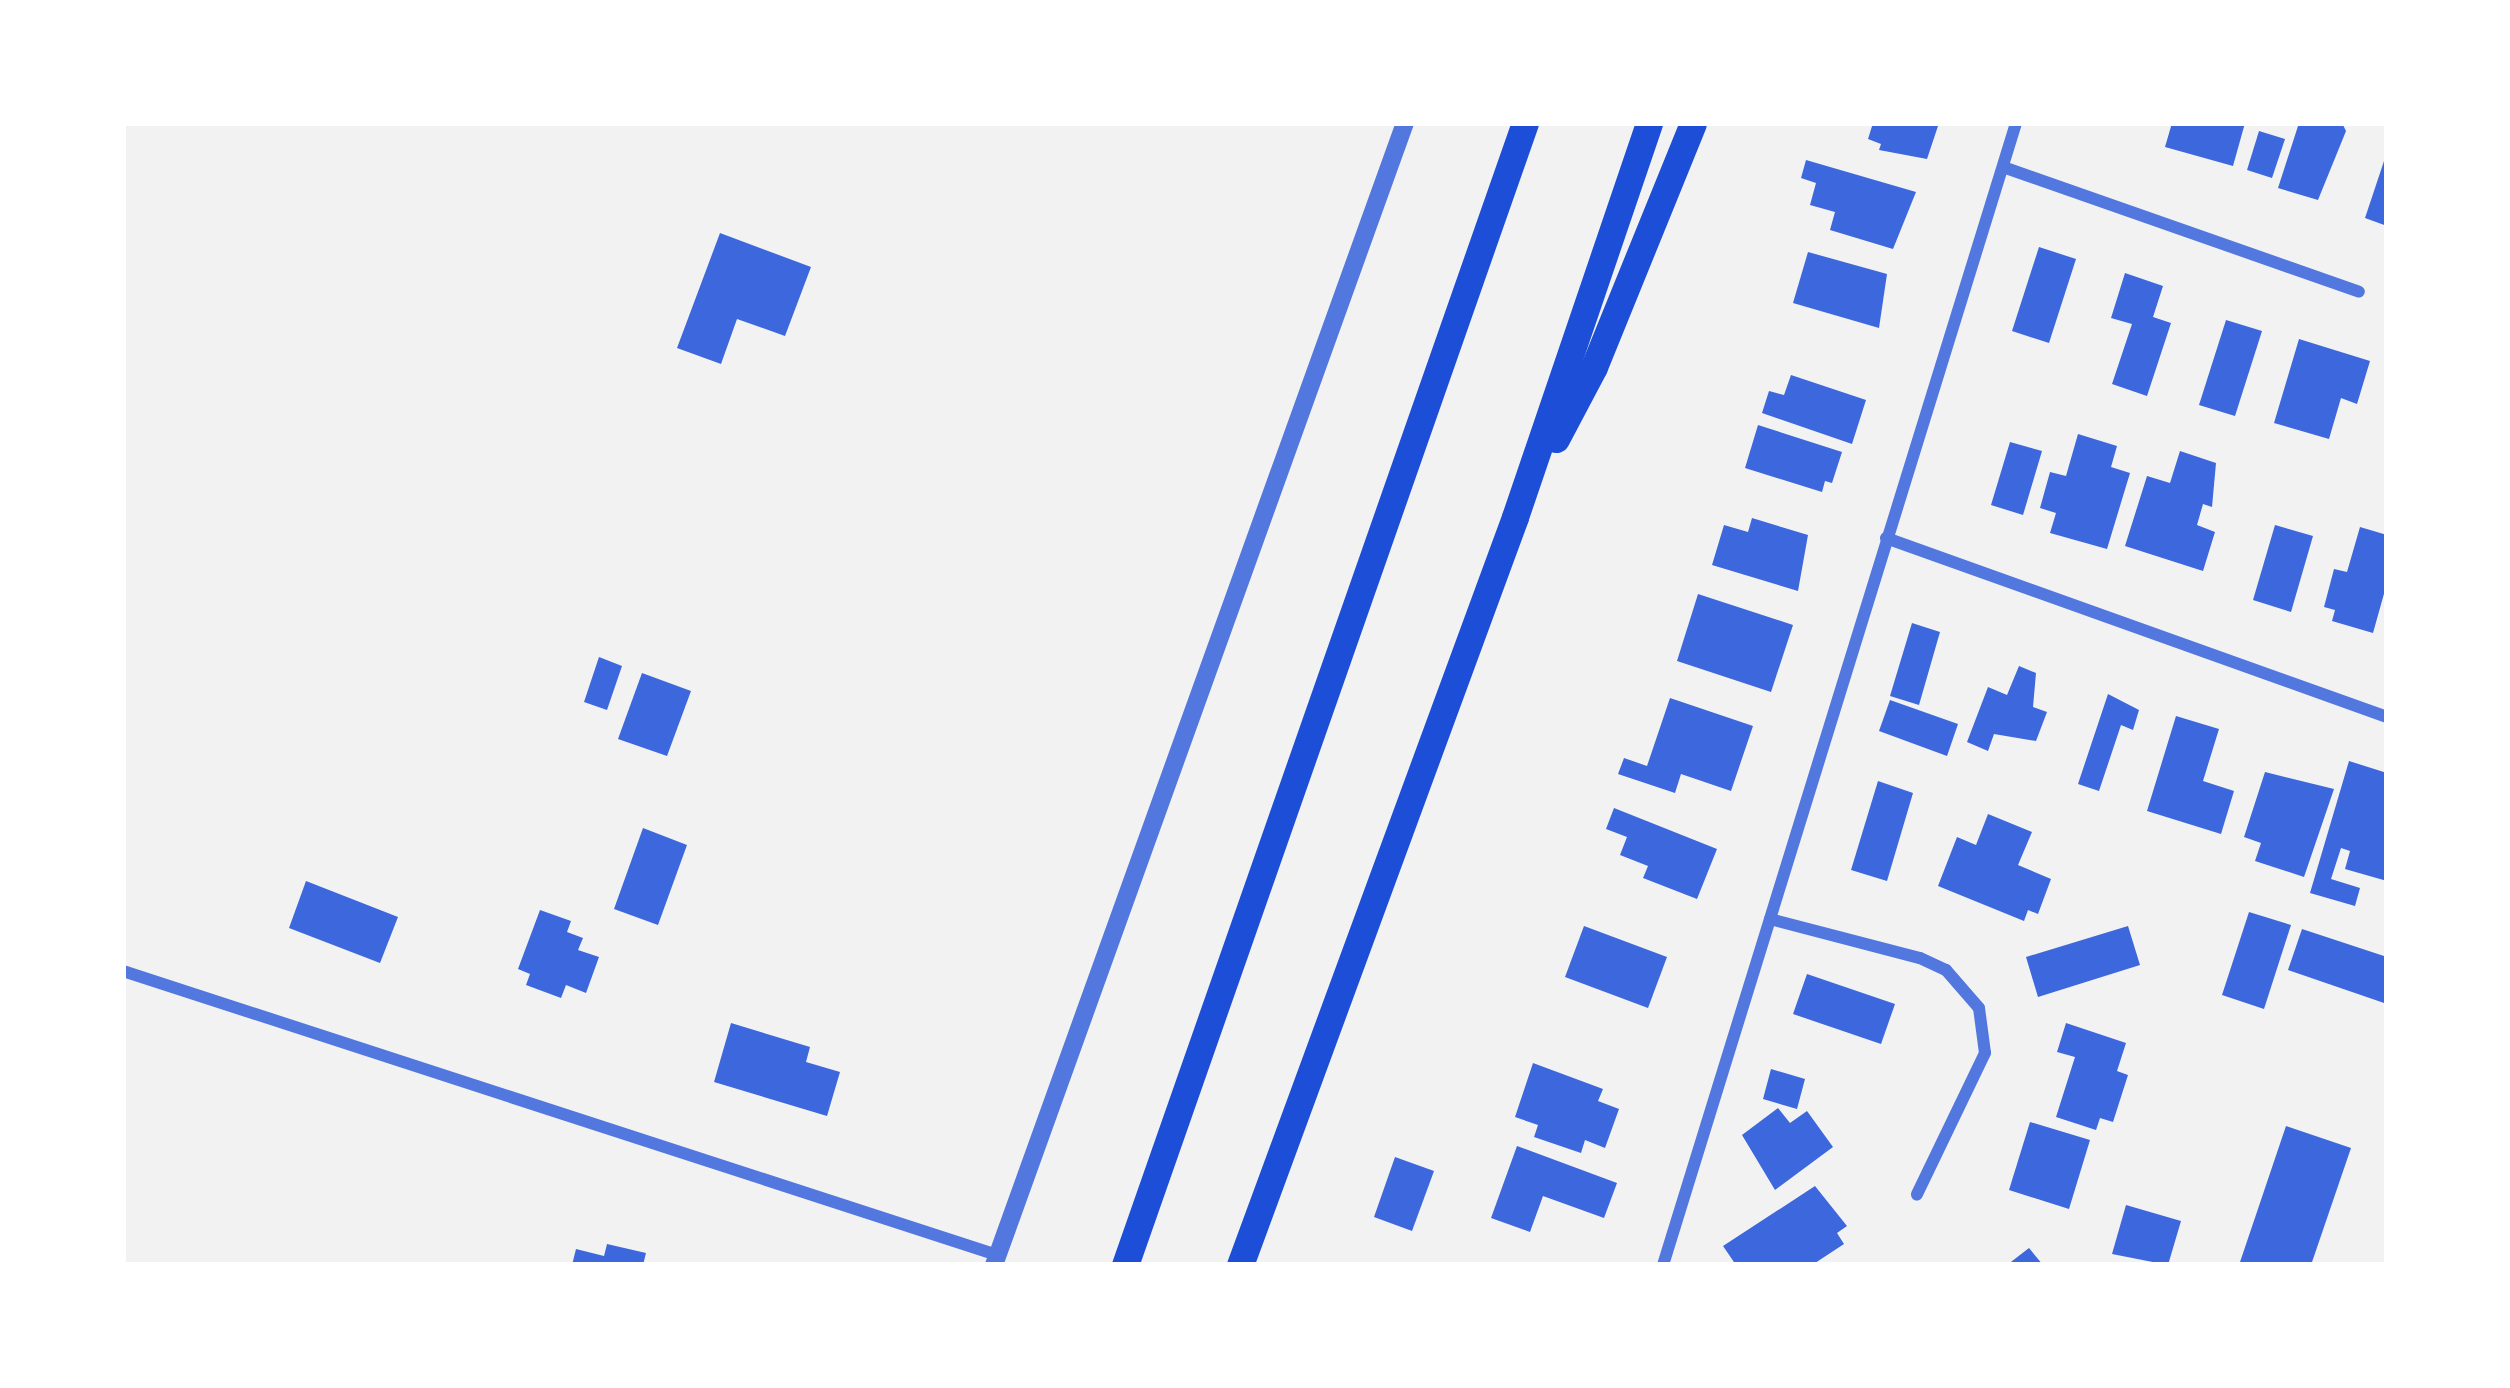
<!DOCTYPE html>
<html>
<head>
<meta charset="utf-8">
<style>
  body { margin:0 }
  #map { position:relative; width:2510px; height:1388px; overflow:hidden; background:#f2f2f2; font-family:Roboto,sans-serif }
  div>[style] { position:absolute }
  .building>* { inset:0; background:#3d67dc }
  .minor>* { height:12px; margin:-6px; padding:0 6px; transform-origin:6px; border-radius:6px; background:#5277de }
  .tertiary>* { height:18px; margin:-9px; padding:0 9px; transform-origin:9px; border-radius:9px; background:#5277de }
  .motorway>* { height:27px; margin:-13.5px; padding:0 13.5px; transform-origin:13.5px; border-radius:13.5px; background:#1d4ed8 }
  span { translate:-50% -50%; white-space:nowrap; text-align:center; line-height:1.15; -webkit-text-stroke:12px #fff; paint-order:stroke }
  .frame { position:absolute; inset:0; border:126px solid #fff; pointer-events:none }
</style>
</head>
<body>
<div id="map">
  <div class="building">
    <i style="clip-path:polygon(1873px 123px,1939px 123px,1927px 159px,1879px 150px,1881px 144px,1868px 139px)"></i>
    <i style="clip-path:polygon(2172px 123px,2245px 123px,2233px 166px,2165px 147px)"></i>
    <i style="clip-path:polygon(2299px 123px,2342px 123px,2346px 131px,2318px 200px,2278px 188px)"></i>
    <i style="clip-path:polygon(2259px 131px,2285px 139px,2272px 178px,2247px 170px)"></i>
    <i style="clip-path:polygon(2386px 155px,2387px 155px,2387px 226px,2365px 218px)"></i>
    <i style="clip-path:polygon(1806px 160px,1916px 192px,1893px 249px,1830px 230px,1835px 212px,1810px 205px,1816px 183px,1801px 178px)"></i>
    <i style="clip-path:polygon(720px 233px,811px 267px,785px 336px,737px 319px,721px 364px,677px 348px)"></i>
    <i style="clip-path:polygon(2039px 247px,2076px 259px,2049px 343px,2012px 331px)"></i>
    <i style="clip-path:polygon(1808px 252px,1887px 274px,1879px 328px,1793px 303px)"></i>
    <i style="clip-path:polygon(2125px 273px,2163px 286px,2153px 317px,2171px 323px,2147px 396px,2112px 384px,2132px 324px,2111px 318px)"></i>
    <i style="clip-path:polygon(2226px 320px,2262px 331px,2235px 416px,2199px 405px)"></i>
    <i style="clip-path:polygon(2299px 339px,2370px 361px,2357px 404px,2341px 398px,2329px 439px,2274px 423px)"></i>
    <i style="clip-path:polygon(1791px 375px,1866px 400px,1852px 444px,1762px 413px,1769px 391px,1784px 395px)"></i>
    <i style="clip-path:polygon(1758px 425px,1842px 452px,1832px 483px,1825px 481px,1822px 492px,1745px 468px)"></i>
    <i style="clip-path:polygon(2078px 434px,2117px 446px,2111px 467px,2130px 473px,2107px 549px,2050px 533px,2056px 513px,2040px 508px,2050px 472px,2066px 476px)"></i>
    <i style="clip-path:polygon(2010px 442px,2042px 451px,2023px 515px,1991px 505px)"></i>
    <i style="clip-path:polygon(2180px 451px,2216px 463px,2212px 507px,2203px 504px,2197px 525px,2215px 532px,2203px 571px,2125px 546px,2147px 476px,2170px 483px)"></i>
    <i style="clip-path:polygon(1752px 518px,1808px 535px,1798px 591px,1712px 565px,1724px 525px,1748px 532px)"></i>
    <i style="clip-path:polygon(2275px 525px,2313px 536px,2291px 612px,2253px 600px)"></i>
    <i style="clip-path:polygon(2360px 527px,2387px 535px,2387px 583px,2373px 633px,2332px 621px,2335px 610px,2324px 607px,2334px 569px,2347px 572px)"></i>
    <i style="clip-path:polygon(1698px 594px,1793px 625px,1771px 692px,1677px 661px)"></i>
    <i style="clip-path:polygon(1912px 623px,1940px 632px,1919px 705px,1890px 696px)"></i>
    <i style="clip-path:polygon(599px 657px,622px 666px,607px 710px,584px 702px)"></i>
    <i style="clip-path:polygon(2019px 666px,2036px 673px,2033px 707px,2047px 712px,2036px 741px,1994px 734px,1988px 751px,1967px 742px,1988px 687px,2007px 695px)"></i>
    <i style="clip-path:polygon(642px 673px,691px 691px,667px 756px,618px 739px)"></i>
    <i style="clip-path:polygon(2108px 694px,2139px 710px,2133px 730px,2121px 725px,2099px 791px,2078px 784px)"></i>
    <i style="clip-path:polygon(1670px 698px,1753px 726px,1731px 791px,1681px 774px,1675px 793px,1618px 774px,1624px 758px,1647px 766px)"></i>
    <i style="clip-path:polygon(1890px 700px,1958px 724px,1947px 756px,1879px 731px)"></i>
    <i style="clip-path:polygon(2176px 716px,2219px 729px,2203px 781px,2234px 791px,2221px 834px,2147px 811px)"></i>
    <i style="clip-path:polygon(2349px 761px,2387px 773px,2387px 881px,2345px 869px,2350px 851px,2341px 848px,2331px 879px,2360px 888px,2355px 906px,2310px 893px)"></i>
    <i style="clip-path:polygon(2265px 772px,2334px 789px,2304px 877px,2255px 861px,2261px 843px,2244px 837px)"></i>
    <i style="clip-path:polygon(1878px 781px,1913px 793px,1887px 881px,1851px 870px)"></i>
    <i style="clip-path:polygon(1614px 808px,1717px 849px,1697px 899px,1643px 878px,1648px 866px,1620px 855px,1627px 837px,1606px 829px)"></i>
    <i style="clip-path:polygon(1988px 814px,2032px 832px,2018px 865px,2051px 879px,2038px 914px,2028px 910px,2024px 921px,1938px 886px,1957px 837px,1976px 845px)"></i>
    <i style="clip-path:polygon(643px 828px,687px 845px,658px 925px,614px 909px)"></i>
    <i style="clip-path:polygon(306px 881px,398px 917px,380px 963px,289px 928px)"></i>
    <i style="clip-path:polygon(540px 910px,571px 921px,567px 932px,583px 938px,578px 950px,599px 957px,586px 993px,566px 985px,561px 998px,526px 985px,530px 974px,518px 969px)"></i>
    <i style="clip-path:polygon(2249px 912px,2291px 925px,2264px 1009px,2222px 995px)"></i>
    <i style="clip-path:polygon(1584px 926px,1667px 957px,1648px 1008px,1565px 977px)"></i>
    <i style="clip-path:polygon(2128px 926px,2140px 965px,2038px 997px,2026px 957px)"></i>
    <i style="clip-path:polygon(2302px 929px,2387px 957px,2387px 1004px,2288px 970px)"></i>
    <i style="clip-path:polygon(1807px 974px,1895px 1004px,1881px 1044px,1793px 1014px)"></i>
    <i style="clip-path:polygon(731px 1023px,810px 1047px,806px 1062px,840px 1072px,827px 1116px,714px 1082px)"></i>
    <i style="clip-path:polygon(2066px 1023px,2126px 1043px,2117px 1071px,2128px 1075px,2113px 1122px,2100px 1118px,2096px 1130px,2056px 1117px,2075px 1057px,2057px 1052px)"></i>
    <i style="clip-path:polygon(1533px 1063px,1603px 1089px,1598px 1101px,1619px 1109px,1605px 1148px,1585px 1140px,1581px 1153px,1534px 1137px,1538px 1125px,1515px 1117px)"></i>
    <i style="clip-path:polygon(1771px 1069px,1805px 1079px,1797px 1109px,1763px 1099px)"></i>
    <i style="clip-path:polygon(1778px 1108px,1790px 1123px,1807px 1111px,1833px 1147px,1775px 1190px,1742px 1135px)"></i>
    <i style="clip-path:polygon(2030px 1122px,2090px 1140px,2069px 1209px,2009px 1190px)"></i>
    <i style="clip-path:polygon(2286px 1126px,2351px 1148px,2311px 1265px,2239px 1265px)"></i>
    <i style="clip-path:polygon(1517px 1146px,1617px 1183px,1604px 1218px,1543px 1196px,1530px 1232px,1491px 1218px)"></i>
    <i style="clip-path:polygon(1395px 1157px,1434px 1171px,1412px 1231px,1374px 1217px)"></i>
    <i style="clip-path:polygon(1815px 1186px,1847px 1226px,1837px 1233px,1844px 1244px,1812px 1265px,1736px 1265px,1723px 1246px)"></i>
    <i style="clip-path:polygon(2126px 1205px,2181px 1221px,2168px 1265px,2112px 1254px)"></i>
    <i style="clip-path:polygon(607px 1244px,646px 1253px,643px 1265px,572px 1265px,576px 1249px,604px 1256px)"></i>
    <i style="clip-path:polygon(2029px 1248px,2043px 1265px,2007px 1265px)"></i>
  </div>
  <div class="minor">
    <i style="left:2003px;top:167px;width:377px;rotate:19.3deg"></i>
    <i style="left:1886px;top:538px;width:532px;rotate:19.66deg"></i>
    <i style="left:1770px;top:919px;width:155px;rotate:14.6deg"></i>
    <i style="left:1920px;top:958px;width:29px;rotate:25deg"></i>
    <i style="left:1946px;top:970px;width:50px;rotate:49deg"></i>
    <i style="left:1979px;top:1008px;width:45px;rotate:82.4deg"></i>
    <i style="left:1985px;top:1053px;width:157px;rotate:115.7deg"></i>
    <i style="left:123px;top:971px;width:919px;rotate:18deg"></i>
    <i style="left:1663px;top:1265px;width:1195px;rotate:-72.82deg"></i>
  </div>
  <div class="tertiary">
    <i style="left:994px;top:1265px;width:1214px;rotate:-70.21deg"></i>
  </div>
  <div class="motorway">
    <i style="left:1556px;top:439px;width:81px;rotate:-62.2deg"></i>
    <i style="left:1594px;top:367px;width:263px;rotate:-67.9deg"></i>
    <i style="left:1125px;top:1265px;width:1210px;rotate:-70.7deg"></i>
    <i style="left:1240px;top:1265px;width:797px;rotate:-69.81deg"></i>
    <i style="left:1515px;top:517px;width:416px;rotate:-71.2deg"></i>
  </div>
  <div class="frame"></div>
</div>
</body>
</html>
